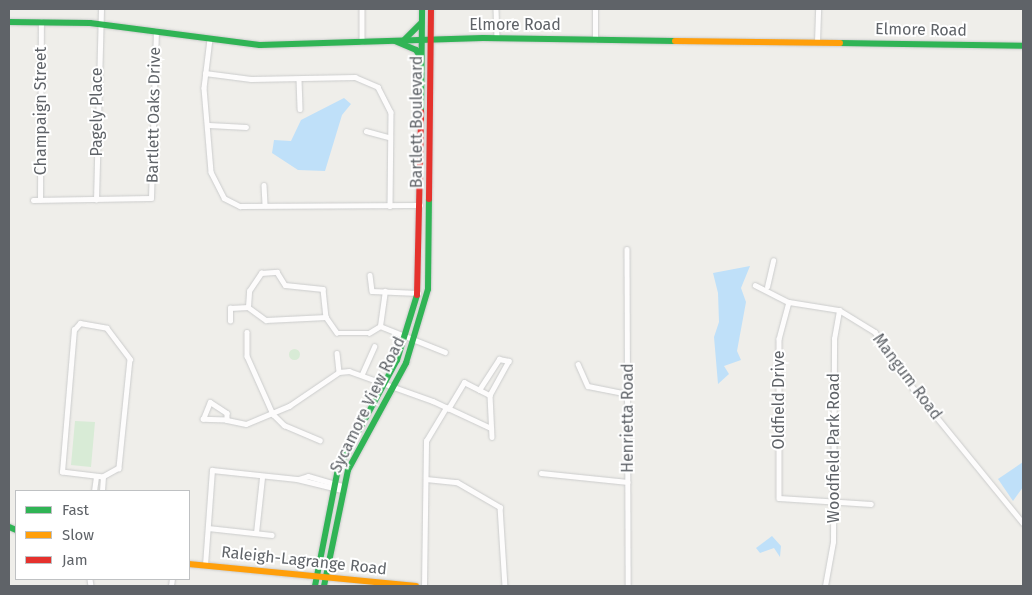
<!DOCTYPE html>
<html>
<head>
<meta charset="utf-8">
<style>
  body { margin:0 }
  #map { position:relative; width:1032px; height:595px; overflow:hidden; background:#efeeea; font-family:"Fira Sans",sans-serif }
  div>[style] { position:absolute }
  .green>* { inset:0; background:#d8ebd6 }
  .round { border-radius:50% }
  .water>* { inset:0; background:#bfe0f9 }
  .roads { filter:drop-shadow(0 0 1px #cbcccc) drop-shadow(0 0 1px #cbcccc) }
  .street>* { height:4.5px; margin:-2.25px; padding:0 2.25px; transform-origin:2.25px; border-radius:2.25px; background:#fdfcfc }
  .fast>* { height:6px; margin:-3px; padding:0 3px; transform-origin:3px; border-radius:3px; background:#30b455 }
  .slow>* { height:6px; margin:-3px; padding:0 3px; transform-origin:3px; border-radius:3px; background:#ff9f0a }
  .jam>* { height:6px; margin:-3px; padding:0 3px; transform-origin:3px; border-radius:3px; background:#e5322d }
  span { translate:-50% -50%; white-space:nowrap; text-align:center; line-height:1.15; -webkit-text-stroke:4px #fff; paint-order:stroke }
  .street-label { font-size:16px; color:#5f6368 }
  .frame { position:absolute; inset:0; border:10px solid #5f6368; pointer-events:none }
  .legend { position:absolute; left:15px; top:490px; width:175px; height:90px; box-sizing:border-box; background:#fff; border:1px solid #bfc1c3; margin:0; padding:6px 9px; list-style:none; font-size:15px; color:#5f6368 }
  .legend li { display:flex; align-items:center; gap:10px; height:25px }
  .legend b { width:25px; border:1px solid #bfc1c3 }
</style>
</head>
<body>
<div id="map">
  <div class="green">
    <i class="round" style="left:288.5px;top:348.5px;width:11px;height:11px"></i>
    <i style="clip-path:polygon(75px 421px,95px 422px,91px 467px,71px 465px)"></i>
  </div>
  <div class="water">
    <i style="clip-path:polygon(344px 98px,351px 104px,342px 115px,325px 171px,298px 170px,272px 153px,274px 140px,291px 141px,301px 120px)"></i>
    <i style="clip-path:polygon(750px 266px,741px 288px,746px 302px,737px 351px,741px 360px,724px 366px,729px 374px,718px 384px,714px 337px,719px 322px,718px 293px,713px 273px)"></i>
    <i style="clip-path:polygon(1023px 462px,1023px 487px,1013px 501px,998px 479px)"></i>
    <i style="clip-path:polygon(772px 536px,781px 546px,780px 557px,774px 548px,760px 553px,756px 548px)"></i>
  </div>
  <div class="roads">
    <div class="street">
      <i style="left:362px;top:9px;width:33px;rotate:90deg"></i>
      <i style="left:496px;top:9px;width:29px;rotate:88deg"></i>
      <i style="left:210px;top:39px;width:49px;rotate:97deg"></i>
      <i style="left:204px;top:88px;width:84px;rotate:85.2deg"></i>
      <i style="left:211px;top:172px;width:29px;rotate:63deg"></i>
      <i style="left:224px;top:198px;width:18px;rotate:27deg"></i>
      <i style="left:240px;top:206px;width:180px;rotate:-0.3deg"></i>
      <i style="left:595px;top:40px;width:31px;rotate:-90deg"></i>
      <i style="left:817px;top:42px;width:33px;rotate:-88deg"></i>
      <i style="left:205px;top:73px;width:46px;rotate:7.4deg"></i>
      <i style="left:251px;top:79px;width:104px;rotate:-1.1deg"></i>
      <i style="left:355px;top:77px;width:25px;rotate:23deg"></i>
      <i style="left:378px;top:87px;width:28px;rotate:63deg"></i>
      <i style="left:391px;top:112px;width:94px;rotate:90.6deg"></i>
      <i style="left:299px;top:79px;width:30px;rotate:88deg"></i>
      <i style="left:209px;top:125px;width:37px;rotate:3deg"></i>
      <i style="left:366px;top:131px;width:24px;rotate:15deg"></i>
      <i style="left:264px;top:185px;width:20px;rotate:87deg"></i>
      <i style="left:33px;top:200px;width:118px;rotate:-1deg"></i>
      <i style="left:151px;top:198px;width:167px;rotate:-88.3deg"></i>
      <i style="left:40px;top:200px;width:178px;rotate:-89.7deg"></i>
      <i style="left:96px;top:200px;width:191px;rotate:-88.5deg"></i>
      <i style="left:627px;top:249px;width:337px;rotate:89.8deg"></i>
      <i style="left:370px;top:275px;width:16px;rotate:83deg"></i>
      <i style="left:372px;top:291px;width:46px;rotate:2.5deg"></i>
      <i style="left:755px;top:285px;width:38px;rotate:27deg"></i>
      <i style="left:789px;top:302px;width:51px;rotate:9.1deg"></i>
      <i style="left:839px;top:310px;width:42px;rotate:31.4deg"></i>
      <i style="left:875px;top:332px;width:68px;rotate:55.8deg"></i>
      <i style="left:913px;top:388px;width:174px;rotate:50.8deg"></i>
      <i style="left:767px;top:287px;width:27px;rotate:-77deg"></i>
      <i style="left:789px;top:302px;width:38px;rotate:105deg"></i>
      <i style="left:779px;top:339px;width:159px;rotate:90deg"></i>
      <i style="left:779px;top:498px;width:92px;rotate:3.7deg"></i>
      <i style="left:248px;top:307px;width:16px;rotate:-86deg"></i>
      <i style="left:249px;top:291px;width:22px;rotate:-56deg"></i>
      <i style="left:261px;top:273px;width:16px;rotate:-4deg"></i>
      <i style="left:277px;top:272px;width:15px;rotate:58deg"></i>
      <i style="left:285px;top:285px;width:38px;rotate:6deg"></i>
      <i style="left:323px;top:289px;width:28px;rotate:84deg"></i>
      <i style="left:326px;top:317px;width:19px;rotate:55deg"></i>
      <i style="left:337px;top:333px;width:32px"></i>
      <i style="left:369px;top:333px;width:13px;rotate:-32deg"></i>
      <i style="left:380px;top:326px;width:70px;rotate:21.8deg"></i>
      <i style="left:248px;top:307px;width:22px;rotate:36deg"></i>
      <i style="left:266px;top:320px;width:60px;rotate:-2.9deg"></i>
      <i style="left:230px;top:321px;width:13px;rotate:-90deg"></i>
      <i style="left:230px;top:308px;width:18px;rotate:-3deg"></i>
      <i style="left:80px;top:323px;width:27px;rotate:10deg"></i>
      <i style="left:107px;top:328px;width:39px;rotate:53deg"></i>
      <i style="left:130px;top:359px;width:110px;rotate:95.8deg"></i>
      <i style="left:119px;top:468px;width:18px;rotate:151deg"></i>
      <i style="left:103px;top:477px;width:41px;rotate:-173deg"></i>
      <i style="left:62px;top:472px;width:143px;rotate:-85.2deg"></i>
      <i style="left:74px;top:330px;width:9px;rotate:-49deg"></i>
      <i style="left:380px;top:326px;width:35px;rotate:-82deg"></i>
      <i style="left:247px;top:332px;width:24px;rotate:90deg"></i>
      <i style="left:247px;top:356px;width:64px;rotate:65.9deg"></i>
      <i style="left:273px;top:414px;width:16px;rotate:45deg"></i>
      <i style="left:284px;top:425px;width:39px;rotate:23deg"></i>
      <i style="left:337px;top:353px;width:19px;rotate:84deg"></i>
      <i style="left:578px;top:364px;width:24px;rotate:66deg"></i>
      <i style="left:588px;top:386px;width:41px;rotate:11.3deg"></i>
      <i style="left:362px;top:374px;width:30px;rotate:-66deg"></i>
      <i style="left:479px;top:390px;width:37px;rotate:-57deg"></i>
      <i style="left:499px;top:359px;width:10px;rotate:11deg"></i>
      <i style="left:509px;top:361px;width:39px;rotate:119deg"></i>
      <i style="left:490px;top:395px;width:42px;rotate:87.3deg"></i>
      <i style="left:448px;top:409px;width:31px;rotate:-59deg"></i>
      <i style="left:464px;top:382px;width:29px;rotate:27deg"></i>
      <i style="left:227px;top:420px;width:24px;rotate:-178deg"></i>
      <i style="left:203px;top:419px;width:18px;rotate:-68deg"></i>
      <i style="left:210px;top:402px;width:20px;rotate:33deg"></i>
      <i style="left:227px;top:413px;width:7px;rotate:90deg"></i>
      <i style="left:227px;top:420px;width:19px;rotate:12deg"></i>
      <i style="left:246px;top:424px;width:47px;rotate:-22.7deg"></i>
      <i style="left:289px;top:406px;width:60px;rotate:-34.2deg"></i>
      <i style="left:339px;top:372px;width:10px;rotate:-6deg"></i>
      <i style="left:349px;top:371px;width:89px;rotate:19.7deg"></i>
      <i style="left:433px;top:401px;width:64px;rotate:25deg"></i>
      <i style="left:541px;top:473px;width:87px;rotate:5.9deg"></i>
      <i style="left:299px;top:479px;width:9px;rotate:-18deg"></i>
      <i style="left:308px;top:476px;width:36px;rotate:16deg"></i>
      <i style="left:426px;top:479px;width:31px;rotate:6deg"></i>
      <i style="left:457px;top:482px;width:50px;rotate:30.2deg"></i>
      <i style="left:500px;top:507px;width:79px;rotate:86.4deg"></i>
      <i style="left:94px;top:491px;width:14px;rotate:-82deg"></i>
      <i style="left:102px;top:491px;width:14px;rotate:-86deg"></i>
      <i style="left:208px;top:528px;width:64px;rotate:6.2deg"></i>
      <i style="left:256px;top:533px;width:55px;rotate:-83.8deg"></i>
      <i style="left:205px;top:565px;width:95px;rotate:-85.8deg"></i>
      <i style="left:212px;top:470px;width:85px;rotate:6deg"></i>
      <i style="left:297px;top:479px;width:46px;rotate:13.7deg"></i>
      <i style="left:90px;top:579px;width:7px;rotate:82deg"></i>
      <i style="left:171px;top:586px;width:7px;rotate:-82deg"></i>
      <i style="left:424px;top:586px;width:145px;rotate:-89.2deg"></i>
      <i style="left:426px;top:441px;width:39px;rotate:-59deg"></i>
      <i style="left:825px;top:586px;width:45px;rotate:-79.7deg"></i>
      <i style="left:833px;top:542px;width:203px;rotate:-89.7deg"></i>
      <i style="left:834px;top:339px;width:29px;rotate:-80deg"></i>
    </div>
    <div class="fast">
      <i style="left:9px;top:22px;width:81px;rotate:0.7deg"></i>
      <i style="left:90px;top:23px;width:171px;rotate:7.4deg"></i>
      <i style="left:260px;top:45px;width:223px;rotate:-1.8deg"></i>
      <i style="left:483px;top:38px;width:192px;rotate:0.9deg"></i>
      <i style="left:404px;top:40px;width:24px;rotate:-45deg"></i>
      <i style="left:395px;top:41px;width:23px;rotate:23deg"></i>
      <i style="left:416px;top:50px;width:9px;rotate:58deg"></i>
      <i style="left:840px;top:43px;width:183px;rotate:0.9deg"></i>
      <i style="left:421px;top:112px;width:103px;rotate:-89.4deg"></i>
      <i style="left:9px;top:527px;width:8px;rotate:23deg"></i>
      <i style="left:315px;top:586px;width:119px;rotate:-78.9deg"></i>
      <i style="left:338px;top:469px;width:124px;rotate:-61.6deg"></i>
      <i style="left:397px;top:360px;width:68px;rotate:-72.9deg"></i>
      <i style="left:324px;top:586px;width:118px;rotate:-78.3deg"></i>
      <i style="left:348px;top:470px;width:122px;rotate:-61.5deg"></i>
      <i style="left:406px;top:363px;width:77px;rotate:-73.4deg"></i>
      <i style="left:428px;top:289px;width:90px;rotate:-89.4deg"></i>
    </div>
    <div class="slow">
      <i style="left:675px;top:41px;width:165px;rotate:0.7deg"></i>
      <i style="left:189px;top:564px;width:228px;rotate:5.5deg"></i>
    </div>
    <div class="jam">
      <i style="left:429px;top:199px;width:190px;rotate:-89.4deg"></i>
      <i style="left:417px;top:295px;width:183px;rotate:-88.7deg"></i>
    </div>
  </div>
  <div class="street-label">
    <span style="left:515px;top:25px">Elmore Road</span>
    <span style="left:921px;top:30px;rotate:1deg">Elmore Road</span>
    <span style="left:41px;top:111px;rotate:-90deg">Champaign Street</span>
    <span style="left:97px;top:112px;rotate:-90deg">Pagely Place</span>
    <span style="left:154px;top:115px;rotate:-89deg">Bartlett Oaks Drive</span>
    <span style="left:417px;top:122px;rotate:-90deg">Bartlett Boulevard</span>
    <span style="left:907px;top:377px;rotate:53deg">Mangum Road</span>
    <span style="left:779px;top:400px;rotate:-90deg">Oldfield Drive</span>
    <span style="left:368px;top:405px;rotate:-64deg">Sycamore View Road</span>
    <span style="left:628px;top:418px;rotate:-90deg">Henrietta Road</span>
    <span style="left:834px;top:448px;rotate:-90deg">Woodfield Park Road</span>
    <span style="left:304px;top:561px;rotate:6deg">Raleigh-Lagrange Road</span>
  </div>
  <div class="frame"></div>
  <ul class="legend">
  <li><b style="height:6px;background:#30b455"></b>Fast</li>
  <li><b style="height:6px;background:#ff9f0a"></b>Slow</li>
  <li><b style="height:6px;background:#e5322d"></b>Jam</li>
  </ul>
</div>
</body>
</html>
